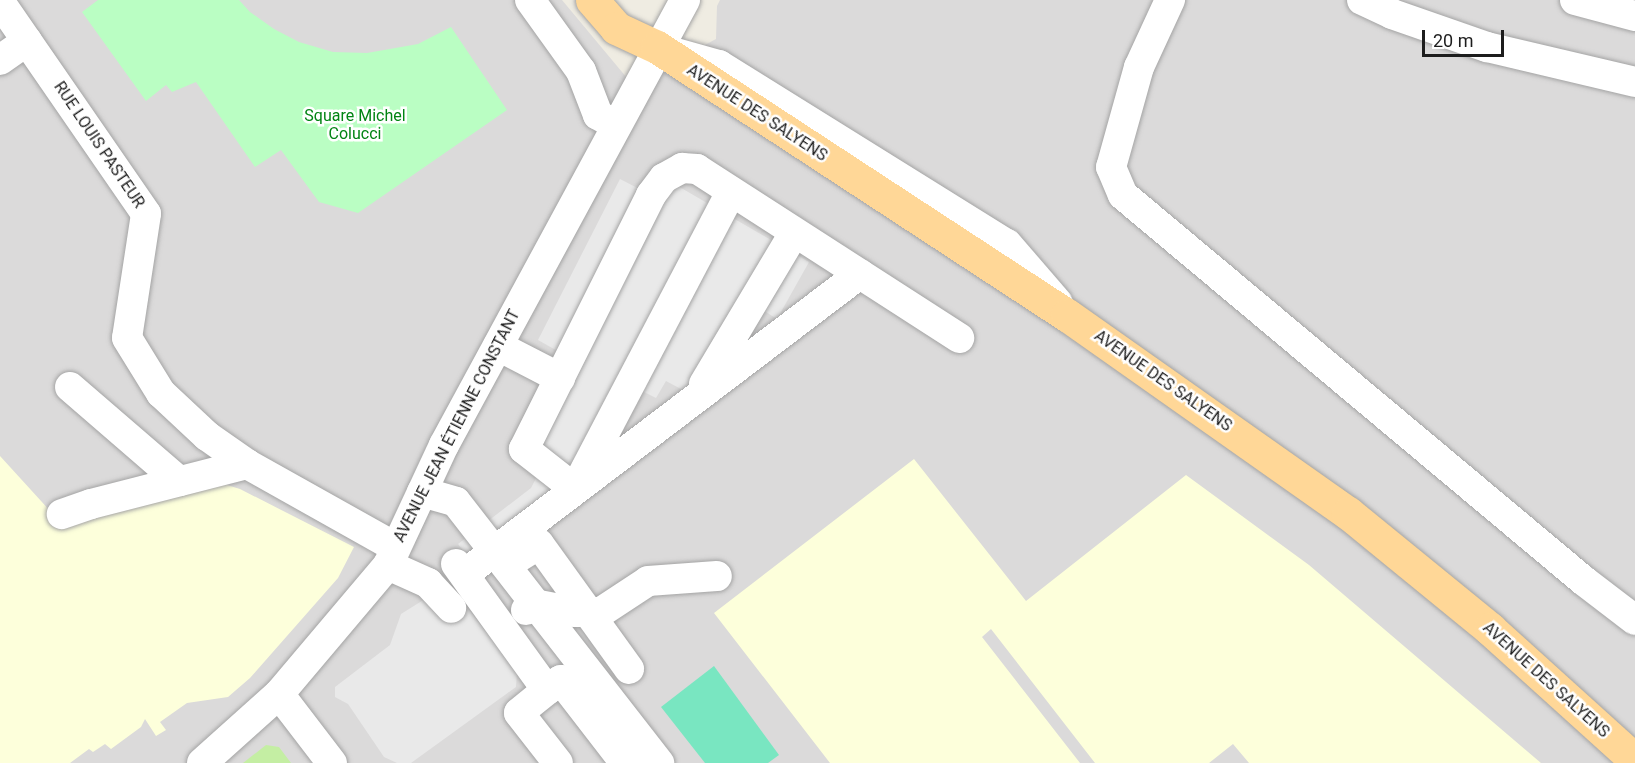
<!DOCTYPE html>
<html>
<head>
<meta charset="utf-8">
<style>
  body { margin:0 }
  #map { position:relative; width:1635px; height:763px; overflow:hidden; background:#efece2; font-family:Roboto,sans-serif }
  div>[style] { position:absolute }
  .residential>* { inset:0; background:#dbdada }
  .education>* { inset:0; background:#fdffdb }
  .grass>* { inset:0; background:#c4eea3 }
  .park>* { inset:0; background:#bafec3 }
  .pitch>* { inset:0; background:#79e6c1 }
  .parking>* { inset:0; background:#e9e9e9 }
  .roads { filter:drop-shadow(0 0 2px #a4a4a4) drop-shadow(0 0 2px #a4a4a4) }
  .minor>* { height:30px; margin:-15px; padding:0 15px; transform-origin:15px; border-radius:15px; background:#fff }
  .major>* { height:33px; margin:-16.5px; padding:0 16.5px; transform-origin:16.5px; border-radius:16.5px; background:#ffd797 }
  span { translate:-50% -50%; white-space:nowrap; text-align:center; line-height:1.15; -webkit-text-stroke:5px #fff; paint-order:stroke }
  .street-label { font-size:16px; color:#1d1d1d }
  .park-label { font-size:16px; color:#028413 }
  .scale { position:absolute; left:1422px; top:30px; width:82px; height:27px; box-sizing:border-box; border:3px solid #1d1d1d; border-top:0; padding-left:8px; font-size:18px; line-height:21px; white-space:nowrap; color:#1d1d1d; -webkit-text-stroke:4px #fff; paint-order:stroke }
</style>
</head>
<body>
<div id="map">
  <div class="residential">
    <i style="clip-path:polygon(0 0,562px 0,632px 84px,716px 39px,717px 6px,720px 0,1635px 0,1635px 763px,0 763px)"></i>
  </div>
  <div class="education">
    <i style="clip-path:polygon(0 456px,62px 524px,205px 487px,227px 485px,240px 489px,354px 547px,338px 578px,250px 678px,228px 697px,187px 703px,160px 722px,166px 730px,156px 736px,145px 719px,141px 727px,111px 749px,105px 744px,93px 752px,89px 749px,70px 763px,0 763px)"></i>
    <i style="clip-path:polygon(914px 459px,1026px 601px,1186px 475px,1309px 565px,1541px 763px,1249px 763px,1233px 744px,1209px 763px,1095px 763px,991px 629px,982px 637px,1080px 763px,830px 763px,714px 613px)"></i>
  </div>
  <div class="grass">
    <i style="clip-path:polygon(266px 745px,279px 747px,291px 763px,243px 763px)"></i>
  </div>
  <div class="park">
    <i style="clip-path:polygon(98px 0,239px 0,250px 12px,274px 29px,299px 42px,333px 52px,367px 53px,418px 44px,451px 27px,507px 110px,358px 213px,319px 202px,281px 150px,255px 167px,196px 82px,172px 92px,166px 85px,146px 101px,82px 12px)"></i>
  </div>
  <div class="pitch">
    <i style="clip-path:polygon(714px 666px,779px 755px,768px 763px,705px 763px,661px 707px)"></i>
  </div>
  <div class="parking">
    <i style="clip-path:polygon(664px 178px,809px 262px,777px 319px,752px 303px,696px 397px,666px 381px,656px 398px,630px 385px,575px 489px,475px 566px,458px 544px,531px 488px,543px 465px,524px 449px,570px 358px,538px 340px,620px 179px,651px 195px)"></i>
    <i style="clip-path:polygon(449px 584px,517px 672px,516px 687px,411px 763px,397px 763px,384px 757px,348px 704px,335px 697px,335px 687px,390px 645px,401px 614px)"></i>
  </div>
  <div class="roads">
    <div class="minor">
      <i style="left:530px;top:0;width:87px;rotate:54.3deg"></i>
      <i style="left:581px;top:71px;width:47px;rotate:68.9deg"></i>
      <i style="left:598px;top:115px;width:21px;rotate:29deg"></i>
      <i style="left:1170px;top:0;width:74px;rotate:114.8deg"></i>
      <i style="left:1139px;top:67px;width:104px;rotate:105.6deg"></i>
      <i style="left:1111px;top:167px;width:30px;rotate:67deg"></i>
      <i style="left:1123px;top:195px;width:601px;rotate:39.94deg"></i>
      <i style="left:1584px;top:581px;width:64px;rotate:37.4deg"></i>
      <i style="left:1362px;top:0;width:33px;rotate:25deg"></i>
      <i style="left:1392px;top:14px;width:101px;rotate:19.2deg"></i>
      <i style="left:1487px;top:47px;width:152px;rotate:13.3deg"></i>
      <i style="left:1575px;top:0;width:62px;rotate:14.9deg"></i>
      <i style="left:0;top:2px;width:257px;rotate:55.4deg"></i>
      <i style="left:146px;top:214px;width:125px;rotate:98.7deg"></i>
      <i style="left:127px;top:338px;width:65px;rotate:58.3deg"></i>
      <i style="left:161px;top:393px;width:63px;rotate:43.1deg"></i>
      <i style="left:207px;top:436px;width:49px;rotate:35deg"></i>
      <i style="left:247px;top:464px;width:161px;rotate:165.6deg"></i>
      <i style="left:91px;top:504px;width:31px;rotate:161deg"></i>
      <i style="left:672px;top:52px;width:49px;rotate:15.5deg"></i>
      <i style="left:719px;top:65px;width:339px;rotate:31.9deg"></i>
      <i style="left:1007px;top:244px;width:77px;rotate:49.2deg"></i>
      <i style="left:0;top:60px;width:33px;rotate:-35deg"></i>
      <i style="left:731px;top:192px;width:335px;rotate:117.7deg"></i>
      <i style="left:575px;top:489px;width:65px;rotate:-141.9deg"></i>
      <i style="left:524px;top:449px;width:284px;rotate:-63.4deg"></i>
      <i style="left:651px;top:195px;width:21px;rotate:-53deg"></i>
      <i style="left:664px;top:178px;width:21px;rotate:-29deg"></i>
      <i style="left:682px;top:168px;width:15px;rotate:4deg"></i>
      <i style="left:697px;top:169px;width:312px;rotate:32.8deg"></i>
      <i style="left:498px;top:346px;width:70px;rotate:27.3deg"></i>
      <i style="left:704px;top:384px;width:176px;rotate:-59.2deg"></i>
      <i style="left:70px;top:387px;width:144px;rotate:40.8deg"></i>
      <i style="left:247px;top:464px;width:170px;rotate:29.3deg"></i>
      <i style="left:422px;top:492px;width:35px;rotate:16deg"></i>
      <i style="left:456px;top:502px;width:331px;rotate:52.1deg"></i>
      <i style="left:456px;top:564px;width:155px;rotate:54.2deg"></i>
      <i style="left:547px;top:690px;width:36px;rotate:141deg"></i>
      <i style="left:519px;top:713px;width:63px;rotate:52deg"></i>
      <i style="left:388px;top:565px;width:44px;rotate:24.2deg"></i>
      <i style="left:428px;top:583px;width:34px;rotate:47deg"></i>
      <i style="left:506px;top:565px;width:39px;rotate:-32deg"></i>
      <i style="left:539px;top:544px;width:154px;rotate:54.2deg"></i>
      <i style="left:475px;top:566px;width:483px;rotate:-37.2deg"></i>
      <i style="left:526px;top:610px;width:10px;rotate:-37deg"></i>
      <i style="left:534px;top:604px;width:42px;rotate:11deg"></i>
      <i style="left:575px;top:612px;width:26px"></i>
      <i style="left:601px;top:612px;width:56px;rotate:-33.4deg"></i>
      <i style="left:648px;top:581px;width:69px;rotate:-4.1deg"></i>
      <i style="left:547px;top:690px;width:17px;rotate:-36deg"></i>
      <i style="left:561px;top:680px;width:105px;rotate:52.4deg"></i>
      <i style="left:279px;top:694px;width:87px;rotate:52.5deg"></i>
      <i style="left:202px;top:763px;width:103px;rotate:-41.9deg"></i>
      <i style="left:279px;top:694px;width:169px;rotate:-49.8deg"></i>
      <i style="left:388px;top:565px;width:132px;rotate:-65deg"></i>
      <i style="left:444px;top:445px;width:506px;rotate:-61.56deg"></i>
    </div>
    <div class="major">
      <i style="left:592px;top:0;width:37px;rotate:49deg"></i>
      <i style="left:616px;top:28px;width:45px;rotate:24.9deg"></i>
      <i style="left:657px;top:47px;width:490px;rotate:33.2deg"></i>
      <i style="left:1067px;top:315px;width:344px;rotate:35.2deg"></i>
      <i style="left:1348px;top:513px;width:183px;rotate:39.2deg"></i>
      <i style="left:1490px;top:629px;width:195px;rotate:42.1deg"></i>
    </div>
  </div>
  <div class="street-label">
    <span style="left:757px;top:113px;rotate:33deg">AVENUE DES SALYENS</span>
    <span style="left:99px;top:145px;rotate:56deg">RUE LOUIS PASTEUR</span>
    <span style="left:1163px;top:381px;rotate:35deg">AVENUE DES SALYENS</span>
    <span style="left:457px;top:426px;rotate:-63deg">AVENUE JEAN ÉTIENNE CONSTANT</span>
    <span style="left:1546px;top:680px;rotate:42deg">AVENUE DES SALYENS</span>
  </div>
  <div class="park-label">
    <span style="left:355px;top:125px">Square Michel<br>Colucci</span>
  </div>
  <div class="scale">20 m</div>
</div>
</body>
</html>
